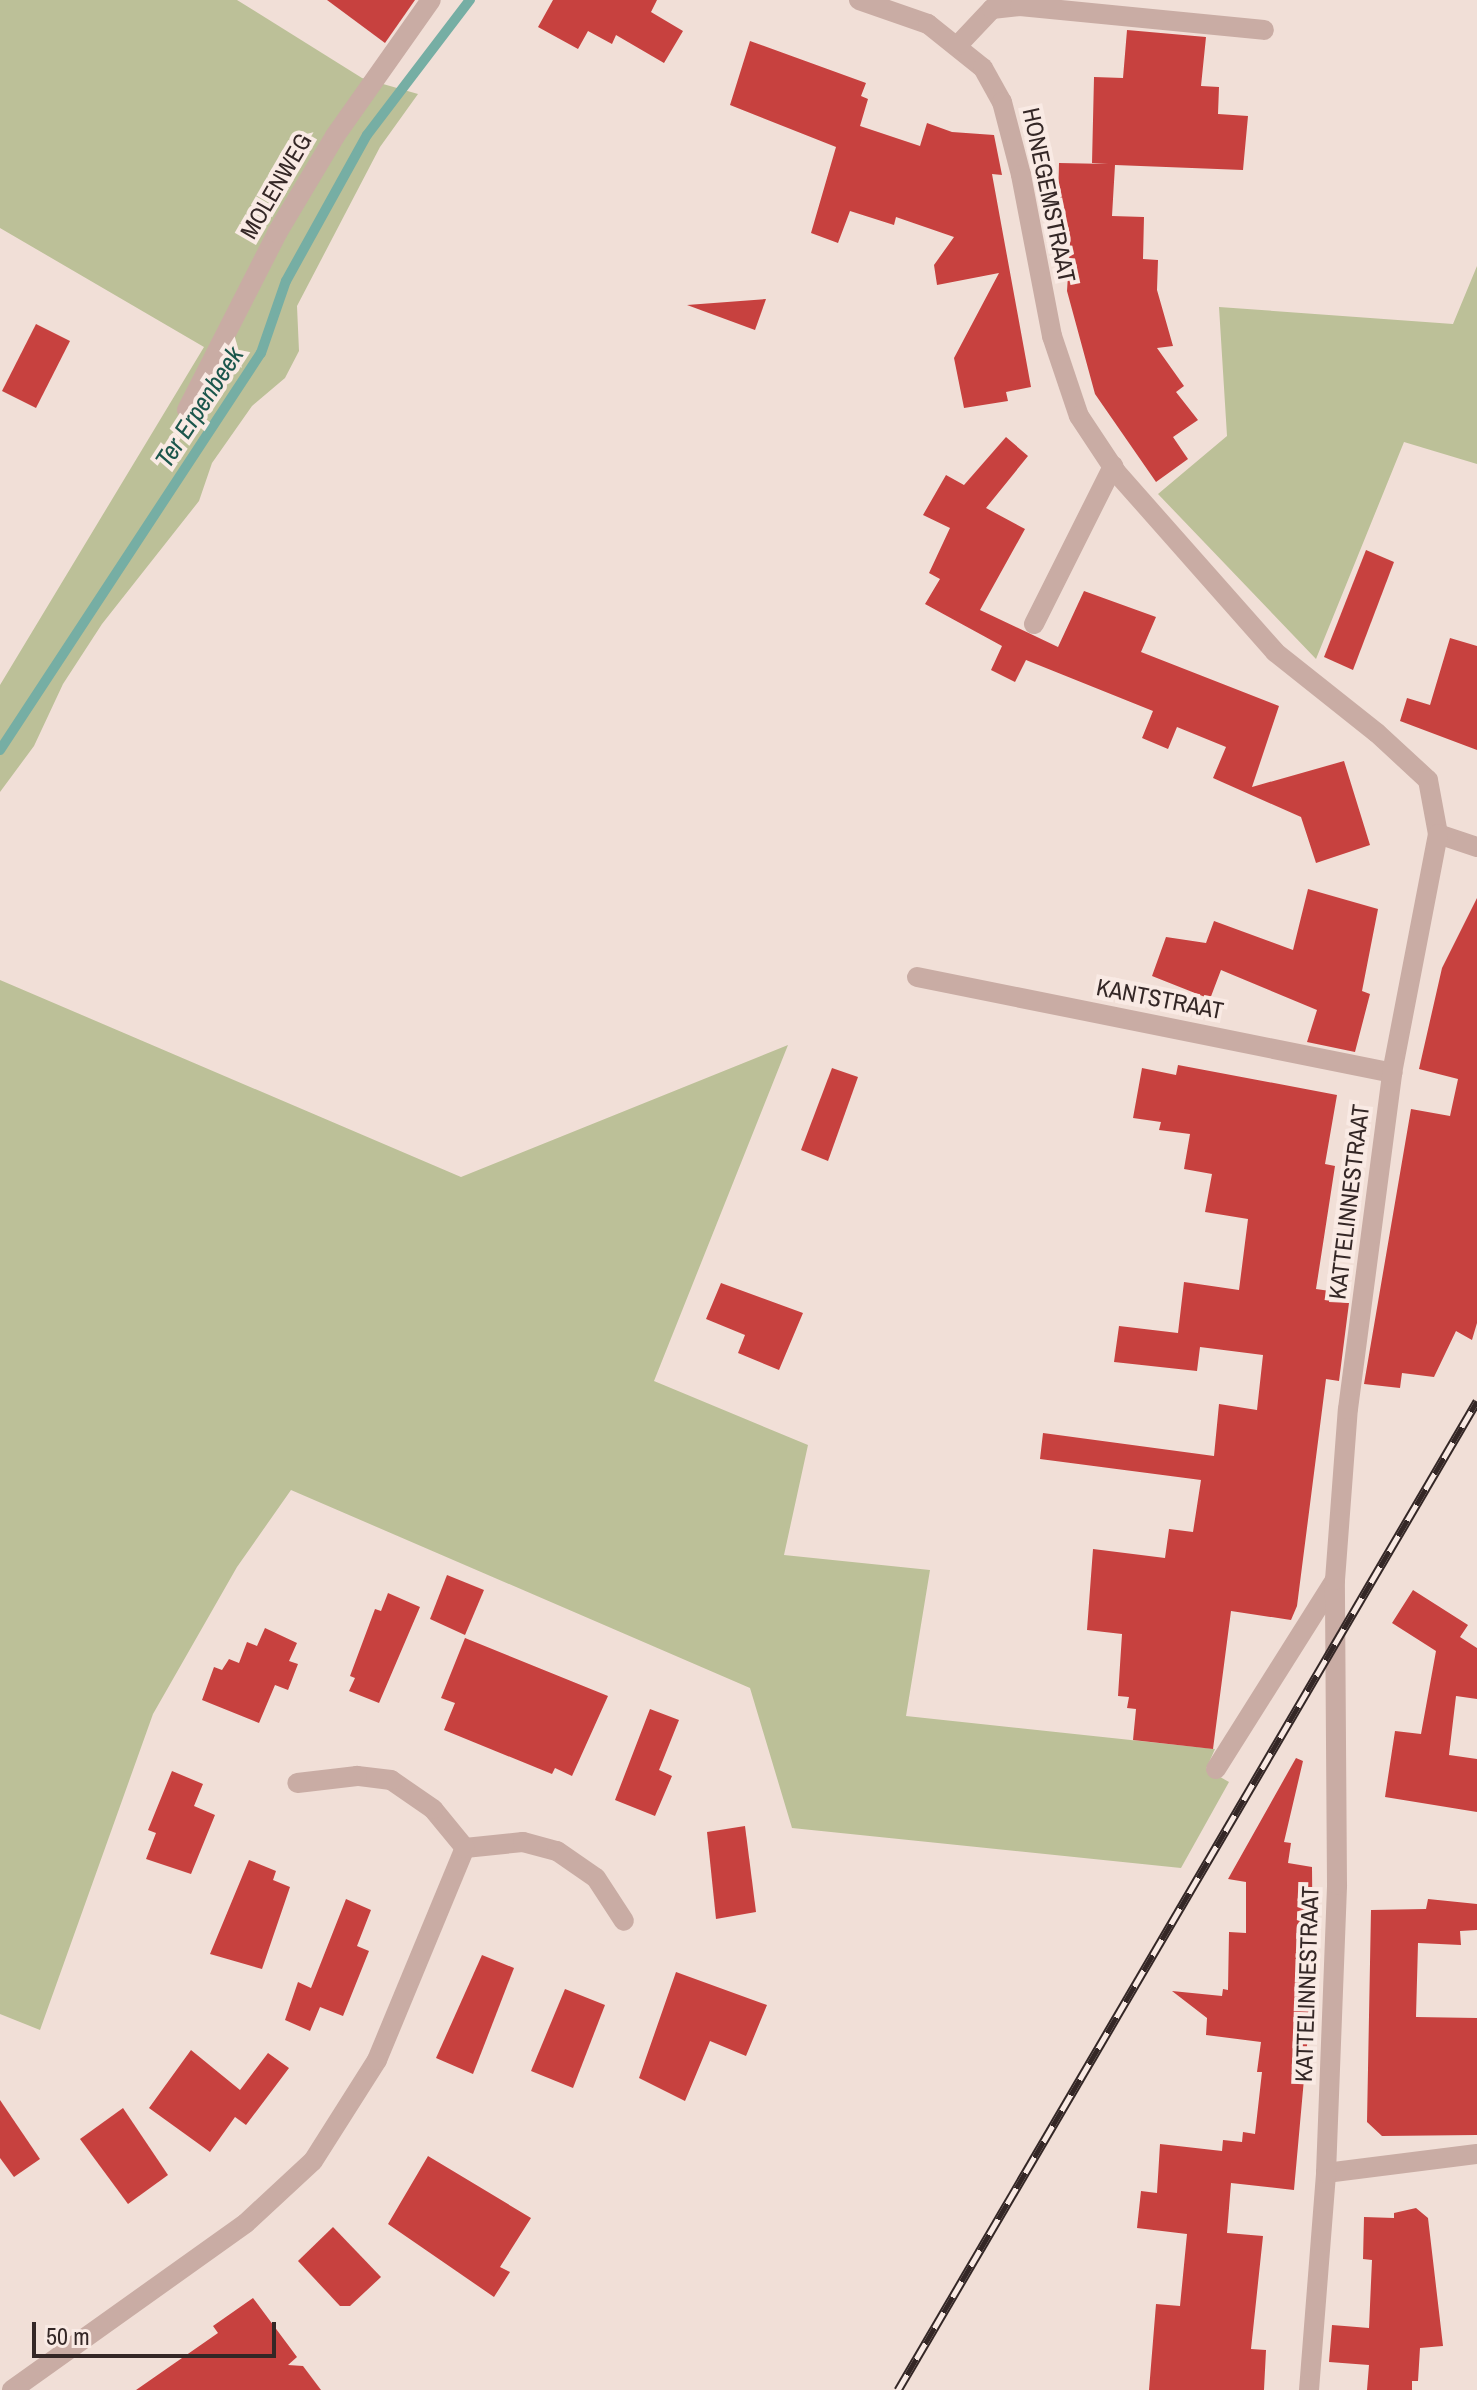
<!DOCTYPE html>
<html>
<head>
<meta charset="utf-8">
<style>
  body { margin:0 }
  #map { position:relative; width:1477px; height:2390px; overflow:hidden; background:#f1dfd7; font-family:"Archivo Narrow",sans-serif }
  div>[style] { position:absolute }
  .green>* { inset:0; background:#bcc098 }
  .stream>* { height:10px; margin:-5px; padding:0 5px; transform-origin:5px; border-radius:5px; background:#76aea4 }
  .building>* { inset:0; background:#c7413f }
  .street>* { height:20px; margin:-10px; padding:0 10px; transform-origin:10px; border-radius:10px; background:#c9aca4 }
  .rail>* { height:9px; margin-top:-4.5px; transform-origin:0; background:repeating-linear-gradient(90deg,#f9eae4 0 18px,#342726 0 36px); box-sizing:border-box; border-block:2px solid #342726 }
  span { translate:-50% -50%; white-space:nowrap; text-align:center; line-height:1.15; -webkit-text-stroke:8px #f9eae4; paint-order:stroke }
  .street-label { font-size:24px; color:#342726 }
  .water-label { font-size:26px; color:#1b564c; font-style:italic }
  .scale { position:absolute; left:32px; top:2322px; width:244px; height:36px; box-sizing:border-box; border:4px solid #342726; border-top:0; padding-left:10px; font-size:24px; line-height:28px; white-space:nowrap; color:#342726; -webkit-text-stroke:6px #f9eae4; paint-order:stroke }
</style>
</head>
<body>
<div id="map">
  <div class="green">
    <i style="clip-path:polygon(0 0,237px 0,362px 78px,418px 94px,380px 147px,297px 306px,299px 351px,285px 378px,252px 406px,212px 463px,199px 501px,102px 624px,63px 684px,34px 746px,0 792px,0 685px,204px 347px,0 228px)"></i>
    <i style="clip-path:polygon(1477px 266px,1477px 464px,1404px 442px,1316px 659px,1158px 494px,1227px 436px,1219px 307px,1453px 324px)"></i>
    <i style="clip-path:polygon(0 980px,461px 1177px,788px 1045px,654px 1381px,808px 1445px,784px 1555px,930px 1570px,906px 1716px,1215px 1749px,1206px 1769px,1229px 1782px,1181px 1868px,792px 1828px,750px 1688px,291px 1490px,237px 1567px,153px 1714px,40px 2030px,0 2014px)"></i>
  </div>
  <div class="stream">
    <i style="left:0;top:750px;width:475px;rotate:-56.7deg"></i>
    <i style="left:261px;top:353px;width:76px;rotate:-70.9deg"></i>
    <i style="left:286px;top:281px;width:167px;rotate:-61deg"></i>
    <i style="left:367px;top:135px;width:170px;rotate:-52.7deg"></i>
  </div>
  <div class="building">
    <i style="clip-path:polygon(327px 0,415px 0,385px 43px)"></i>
    <i style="clip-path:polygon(553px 0,657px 0,651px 12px,683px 31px,664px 63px,616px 35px,612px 44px,588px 31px,578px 49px,538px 27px)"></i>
    <i style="clip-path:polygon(1127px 30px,1206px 37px,1201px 86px,1219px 87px,1218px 114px,1248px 116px,1243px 170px,1115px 165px,1112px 216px,1144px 217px,1143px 259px,1158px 260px,1157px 290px,1173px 346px,1157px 348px,1184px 386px,1176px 392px,1198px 420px,1173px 437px,1188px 459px,1156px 482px,1095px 394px,1067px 291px,1070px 243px,1057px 243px,1059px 163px,1108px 164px,1092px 163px,1094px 77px,1123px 78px)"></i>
    <i style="clip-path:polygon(750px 41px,866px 83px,861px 96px,868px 99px,860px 126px,920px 146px,927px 123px,952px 132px,994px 135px,1002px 175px,992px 174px,1031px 387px,1006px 392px,1008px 401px,964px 408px,954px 358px,999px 273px,937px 285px,934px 265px,954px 237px,896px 217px,894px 225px,850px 211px,838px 243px,811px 233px,836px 147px,730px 105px)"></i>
    <i style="clip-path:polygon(766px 299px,755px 330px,687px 305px)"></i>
    <i style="clip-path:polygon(36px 324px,70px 341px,36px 408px,2px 391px)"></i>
    <i style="clip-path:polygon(1006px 437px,1028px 456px,986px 508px,1025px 529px,980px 610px,1058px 647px,1084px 591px,1156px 617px,1141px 652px,1279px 706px,1252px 787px,1344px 761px,1370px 845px,1316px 863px,1301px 817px,1213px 778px,1226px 747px,1177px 727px,1168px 749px,1142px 738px,1153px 711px,1026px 660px,1015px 682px,991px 670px,1002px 646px,925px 604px,940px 579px,929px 573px,950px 528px,923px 515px,946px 475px,964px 485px)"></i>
    <i style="clip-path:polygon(1366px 550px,1394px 562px,1353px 670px,1324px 657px)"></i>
    <i style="clip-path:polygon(1450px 638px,1477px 646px,1477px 750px,1400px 721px,1407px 698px,1430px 705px)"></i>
    <i style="clip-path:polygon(1308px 889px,1378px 909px,1362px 991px,1370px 994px,1355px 1052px,1307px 1042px,1317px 1010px,1221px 970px,1210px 999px,1152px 976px,1166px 937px,1206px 943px,1214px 921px,1293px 950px)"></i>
    <i style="clip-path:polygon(1477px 898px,1477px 1323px,1472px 1340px,1456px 1331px,1434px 1377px,1402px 1373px,1400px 1388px,1364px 1384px,1411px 1109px,1450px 1116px,1458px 1079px,1419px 1069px,1442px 968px)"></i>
    <i style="clip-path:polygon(1178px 1065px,1337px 1095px,1325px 1164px,1335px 1166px,1316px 1289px,1330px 1291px,1329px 1302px,1349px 1303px,1339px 1381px,1326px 1379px,1297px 1606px,1291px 1620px,1231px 1611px,1213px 1749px,1133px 1740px,1136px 1709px,1127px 1708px,1129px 1697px,1118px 1696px,1122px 1634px,1087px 1630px,1093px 1549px,1165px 1558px,1169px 1529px,1193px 1532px,1201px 1480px,1040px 1459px,1043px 1433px,1214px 1456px,1219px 1404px,1257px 1410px,1263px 1355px,1200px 1347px,1197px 1371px,1114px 1362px,1119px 1326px,1178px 1333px,1184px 1282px,1239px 1290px,1248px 1219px,1205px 1212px,1212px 1174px,1184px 1169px,1190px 1134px,1159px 1130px,1161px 1122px,1133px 1118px,1142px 1068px,1176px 1075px)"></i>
    <i style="clip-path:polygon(832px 1068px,858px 1077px,828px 1161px,801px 1150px)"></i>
    <i style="clip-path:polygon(721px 1283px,803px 1313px,779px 1370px,738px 1353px,745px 1335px,706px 1319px)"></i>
    <i style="clip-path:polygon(447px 1575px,484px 1590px,465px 1635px,430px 1619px)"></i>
    <i style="clip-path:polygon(1413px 1590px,1468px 1625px,1460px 1637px,1477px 1648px,1477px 1699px,1456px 1696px,1449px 1755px,1477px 1759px,1477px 1812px,1385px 1797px,1395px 1731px,1421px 1734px,1436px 1651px,1392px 1623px)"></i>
    <i style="clip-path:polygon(388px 1593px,420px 1607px,379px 1703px,349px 1691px,355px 1678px,350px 1676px,375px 1609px,381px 1611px)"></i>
    <i style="clip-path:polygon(265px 1628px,297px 1643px,289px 1661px,298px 1664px,288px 1690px,275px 1685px,259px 1723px,202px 1700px,214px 1667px,222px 1670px,229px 1659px,239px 1663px,247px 1642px,257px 1646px)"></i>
    <i style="clip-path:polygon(465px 1638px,608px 1696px,572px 1776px,555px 1768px,552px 1774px,444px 1730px,455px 1703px,441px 1698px)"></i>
    <i style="clip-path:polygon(650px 1709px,679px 1720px,659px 1770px,672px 1776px,655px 1816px,615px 1800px)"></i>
    <i style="clip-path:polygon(1296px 1758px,1303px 1761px,1284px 1842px,1291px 1843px,1288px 1863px,1312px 1867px,1313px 1979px,1294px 2190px,1231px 2183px,1227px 2233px,1263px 2236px,1251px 2349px,1266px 2350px,1264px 2390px,1149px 2390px,1156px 2304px,1180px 2306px,1187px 2234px,1137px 2228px,1141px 2191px,1157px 2193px,1160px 2144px,1222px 2151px,1223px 2140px,1242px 2142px,1243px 2132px,1255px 2134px,1262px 2072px,1257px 2072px,1261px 2042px,1206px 2035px,1207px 2018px,1172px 1991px,1222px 1996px,1223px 1989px,1228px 1990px,1229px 1932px,1246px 1933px,1246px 1882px,1228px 1879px)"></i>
    <i style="clip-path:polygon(172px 1771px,203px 1784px,194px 1806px,215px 1815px,191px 1874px,146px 1859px,156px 1833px,148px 1830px)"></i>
    <i style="clip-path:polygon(745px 1826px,756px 1912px,716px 1919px,707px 1832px)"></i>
    <i style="clip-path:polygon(249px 1860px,276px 1871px,273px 1880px,290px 1887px,262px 1969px,210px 1954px)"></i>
    <i style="clip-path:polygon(346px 1899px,371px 1910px,357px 1946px,369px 1951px,343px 2016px,320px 2007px,310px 2031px,285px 2020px,298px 1982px,311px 1988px)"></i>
    <i style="clip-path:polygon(1428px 1899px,1477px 1904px,1477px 1930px,1460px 1931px,1461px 1945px,1418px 1943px,1416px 2017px,1477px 2018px,1477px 2135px,1382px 2136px,1367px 2122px,1371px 1910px,1426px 1909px)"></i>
    <i style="clip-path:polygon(482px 1955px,514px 1968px,473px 2074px,436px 2058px)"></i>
    <i style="clip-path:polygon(676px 1972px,767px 2005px,746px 2056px,710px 2041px,685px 2101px,639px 2078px)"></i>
    <i style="clip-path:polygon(565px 1989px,605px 2005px,573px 2088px,531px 2071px)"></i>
    <i style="clip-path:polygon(191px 2050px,240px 2090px,268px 2053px,289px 2068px,246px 2125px,235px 2117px,210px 2152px,149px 2108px)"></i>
    <i style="clip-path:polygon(0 2100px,40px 2159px,14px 2177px,0 2158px)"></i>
    <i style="clip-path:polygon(123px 2108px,168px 2175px,128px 2204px,80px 2139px)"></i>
    <i style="clip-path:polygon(428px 2156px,531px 2218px,500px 2267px,510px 2272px,494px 2297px,388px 2224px)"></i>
    <i style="clip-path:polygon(1416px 2208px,1428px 2218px,1443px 2346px,1420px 2348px,1418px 2381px,1412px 2381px,1412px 2390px,1367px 2390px,1369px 2365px,1329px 2362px,1332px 2325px,1369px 2328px,1372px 2260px,1363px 2259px,1364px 2217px,1394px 2218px,1394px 2213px)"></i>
    <i style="clip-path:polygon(333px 2227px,381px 2277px,350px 2306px,340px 2306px,298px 2261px)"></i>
    <i style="clip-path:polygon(253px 2298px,297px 2357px,288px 2365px,303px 2366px,321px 2390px,136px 2390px,218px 2333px,213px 2326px)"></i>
  </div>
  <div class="street">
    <i style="left:859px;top:0;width:73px;rotate:19.2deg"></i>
    <i style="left:928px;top:24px;width:70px;rotate:38.7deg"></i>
    <i style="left:983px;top:68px;width:39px;rotate:61deg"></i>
    <i style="left:1002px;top:102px;width:75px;rotate:75.4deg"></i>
    <i style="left:1021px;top:175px;width:164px;rotate:79.1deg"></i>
    <i style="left:1052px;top:336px;width:84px;rotate:71.4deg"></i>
    <i style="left:1079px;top:416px;width:67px;rotate:56.5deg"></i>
    <i style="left:1116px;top:472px;width:240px;rotate:48.5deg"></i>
    <i style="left:1275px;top:652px;width:130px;rotate:38.5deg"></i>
    <i style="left:1377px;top:733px;width:69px;rotate:42.7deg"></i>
    <i style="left:1428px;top:780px;width:55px;rotate:79.5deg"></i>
    <i style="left:1438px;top:834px;width:41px;rotate:18.4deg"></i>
    <i style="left:958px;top:45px;width:50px;rotate:-46.6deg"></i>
    <i style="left:992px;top:9px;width:28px;rotate:-6deg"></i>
    <i style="left:1020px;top:6px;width:245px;rotate:5.6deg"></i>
    <i style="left:187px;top:410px;width:199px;rotate:-63deg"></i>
    <i style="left:277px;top:233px;width:113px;rotate:-59.1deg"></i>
    <i style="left:335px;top:136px;width:166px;rotate:-54.8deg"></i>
    <i style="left:1034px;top:624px;width:177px;rotate:-63.4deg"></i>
    <i style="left:917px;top:977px;width:485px;rotate:11.4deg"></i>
    <i style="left:1216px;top:1769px;width:223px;rotate:-57.8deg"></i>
    <i style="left:465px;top:1848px;width:58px;rotate:-5.9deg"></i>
    <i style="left:523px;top:1842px;width:35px;rotate:15deg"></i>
    <i style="left:557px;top:1851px;width:47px;rotate:34.7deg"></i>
    <i style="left:596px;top:1878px;width:51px;rotate:56.9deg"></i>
    <i style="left:1326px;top:2173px;width:152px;rotate:-7.2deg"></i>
    <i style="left:12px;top:2390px;width:287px;rotate:-35.5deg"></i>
    <i style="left:246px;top:2223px;width:91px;rotate:-42.8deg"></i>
    <i style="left:313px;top:2161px;width:120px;rotate:-57.6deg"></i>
    <i style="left:377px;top:2060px;width:230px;rotate:-67.5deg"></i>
    <i style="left:465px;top:1848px;width:50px;rotate:-129.4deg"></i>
    <i style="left:433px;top:1809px;width:51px;rotate:-145.4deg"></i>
    <i style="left:391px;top:1780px;width:34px;rotate:-173deg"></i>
    <i style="left:357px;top:1776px;width:60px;rotate:173.3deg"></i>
    <i style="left:1309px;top:2390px;width:218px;rotate:-85.5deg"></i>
    <i style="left:1326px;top:2173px;width:288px;rotate:-87.8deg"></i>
    <i style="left:1337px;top:1885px;width:305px;rotate:-90.4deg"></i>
    <i style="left:1335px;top:1580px;width:171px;rotate:-85.7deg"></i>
    <i style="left:1348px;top:1409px;width:339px;rotate:-82.5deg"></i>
    <i style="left:1392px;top:1073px;width:243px;rotate:-79.1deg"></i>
  </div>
  <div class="rail">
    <i style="left:898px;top:2390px;width:1146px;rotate:-59.65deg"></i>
  </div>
  <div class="street-label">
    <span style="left:276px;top:186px;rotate:-60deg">MOLENWEG</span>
    <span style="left:1049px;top:195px;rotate:78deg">HONEGEMSTRAAT</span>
    <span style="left:1160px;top:999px;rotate:11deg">KANTSTRAAT</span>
    <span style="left:1349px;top:1202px;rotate:-83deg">KATTELINNESTRAAT</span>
    <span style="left:1307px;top:1984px;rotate:-88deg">KATTELINNESTRAAT</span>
  </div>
  <div class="water-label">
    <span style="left:199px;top:407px;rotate:-57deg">Ter Erpenbeek</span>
  </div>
  <div class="scale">50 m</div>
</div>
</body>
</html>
